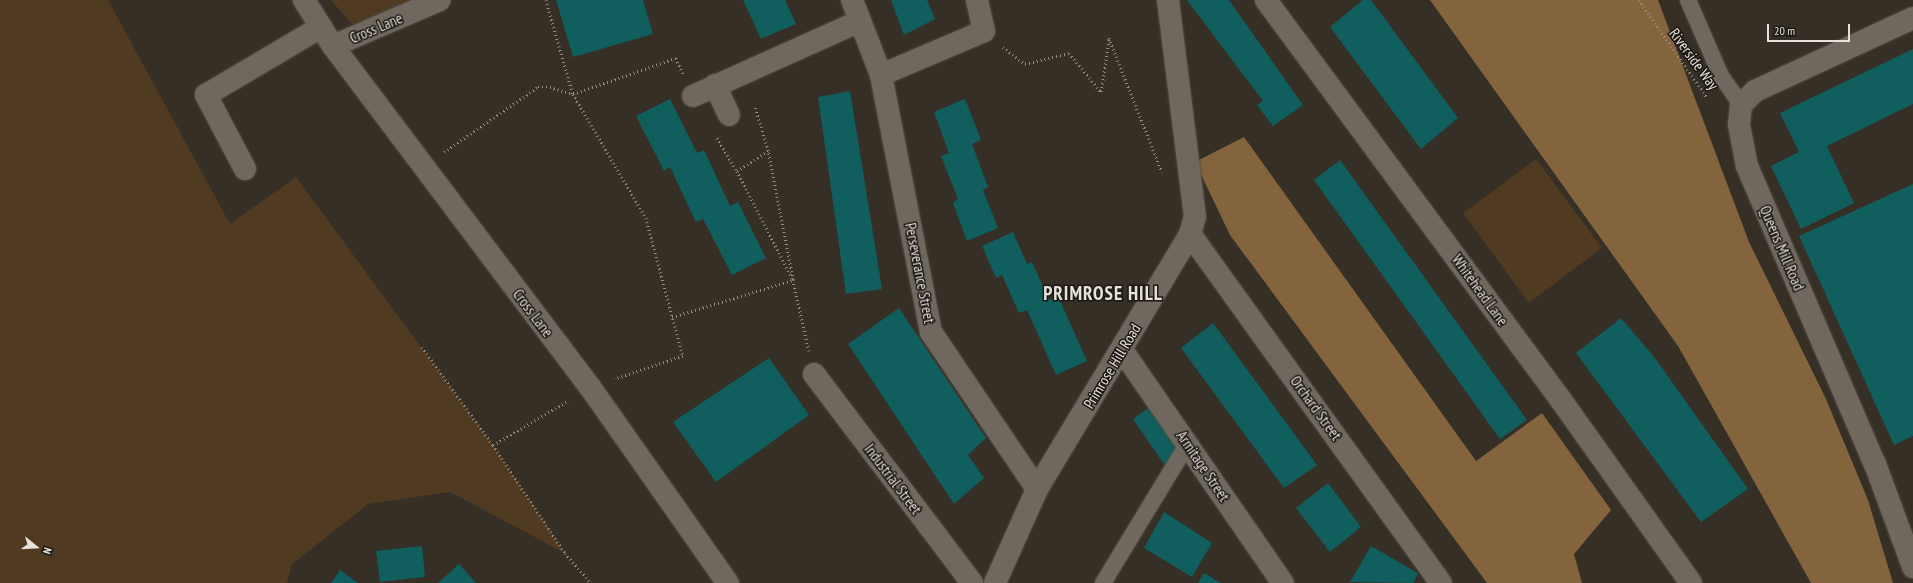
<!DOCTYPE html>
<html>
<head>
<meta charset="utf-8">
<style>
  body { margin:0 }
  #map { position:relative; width:1913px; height:583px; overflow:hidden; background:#362f26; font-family:"PT Sans Narrow",sans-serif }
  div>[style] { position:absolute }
  .green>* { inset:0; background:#503b22 }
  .forest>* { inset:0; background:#84643c }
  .building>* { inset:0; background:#105e5d }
  .path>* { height:2.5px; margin-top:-1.25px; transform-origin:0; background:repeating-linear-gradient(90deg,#928c84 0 1px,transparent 0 4px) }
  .roads { filter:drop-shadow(0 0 1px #524c44) drop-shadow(0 0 1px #524c44) }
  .service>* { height:16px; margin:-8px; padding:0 8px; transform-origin:8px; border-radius:8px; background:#70685e }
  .minor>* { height:22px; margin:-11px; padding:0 11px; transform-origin:11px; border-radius:11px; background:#70685e }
  .tertiary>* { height:22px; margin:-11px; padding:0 11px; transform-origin:11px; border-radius:11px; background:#70685e }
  span { translate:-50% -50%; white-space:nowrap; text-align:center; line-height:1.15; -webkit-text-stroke:3px #1b1713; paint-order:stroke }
  .street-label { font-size:15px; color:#e7e2dc }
  .district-label { font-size:19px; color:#e7e2dc; font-weight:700; letter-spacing:1px }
  .north { position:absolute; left:16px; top:527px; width:40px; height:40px; -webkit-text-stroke:3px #1b1713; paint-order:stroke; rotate:108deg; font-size:11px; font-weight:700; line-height:16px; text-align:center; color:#e7e2dc }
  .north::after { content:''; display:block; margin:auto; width:14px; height:18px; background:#e7e2dc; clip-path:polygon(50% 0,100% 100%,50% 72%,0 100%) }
  .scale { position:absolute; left:1767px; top:24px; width:83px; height:18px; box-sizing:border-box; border:2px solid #e7e2dc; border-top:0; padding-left:5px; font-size:12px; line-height:14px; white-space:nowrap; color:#e7e2dc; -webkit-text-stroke:3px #1b1713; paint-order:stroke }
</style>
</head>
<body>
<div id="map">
  <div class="green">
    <i style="clip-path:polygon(0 0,108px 0,230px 224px,296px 177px,493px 445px,565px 553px,450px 492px,368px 504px,292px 564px,287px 583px,0 583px)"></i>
    <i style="clip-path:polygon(331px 0,417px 0,353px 25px)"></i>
    <i style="clip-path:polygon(1536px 159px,1602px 248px,1529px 303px,1463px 213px)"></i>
  </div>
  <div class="forest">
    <i style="clip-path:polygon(1430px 0,1658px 0,1749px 242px,1826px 399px,1868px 500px,1893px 583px,1811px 583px,1678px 346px)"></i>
    <i style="clip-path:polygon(1244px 137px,1476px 461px,1542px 413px,1611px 510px,1574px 554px,1582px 583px,1487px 583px,1230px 235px,1195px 162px)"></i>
  </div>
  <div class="building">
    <i style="clip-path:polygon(556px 0,643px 0,653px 34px,573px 57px)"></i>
    <i style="clip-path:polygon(743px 0,785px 0,796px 24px,761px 39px)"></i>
    <i style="clip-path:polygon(891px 0,927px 0,935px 19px,904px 35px)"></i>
    <i style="clip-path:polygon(1187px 0,1229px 0,1303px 105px,1273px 126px,1257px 105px,1263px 101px)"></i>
    <i style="clip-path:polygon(1363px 0,1371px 0,1458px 118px,1421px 149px,1330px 27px)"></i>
    <i style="clip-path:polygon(1913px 49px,1913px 104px,1827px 146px,1854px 203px,1801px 229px,1771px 166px,1799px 152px,1780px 113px)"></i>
    <i style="clip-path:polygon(850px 91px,882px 289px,846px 294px,818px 97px)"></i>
    <i style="clip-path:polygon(670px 99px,697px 153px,704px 150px,730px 206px,738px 202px,766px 258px,732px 275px,703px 219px,696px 222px,670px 167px,664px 171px,636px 116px)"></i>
    <i style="clip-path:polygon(965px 99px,981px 140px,972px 144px,988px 187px,983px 190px,998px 228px,967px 241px,953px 203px,958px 199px,941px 156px,949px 153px,934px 112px)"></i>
    <i style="clip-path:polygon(1340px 160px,1527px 420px,1500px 439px,1314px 180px)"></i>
    <i style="clip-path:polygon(1913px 184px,1913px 436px,1894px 445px,1799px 236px)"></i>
    <i style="clip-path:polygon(1013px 232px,1027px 264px,1032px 262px,1049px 300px,1058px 296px,1087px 361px,1056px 375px,1027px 310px,1019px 313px,1002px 275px,996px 278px,982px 246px)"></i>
    <i style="clip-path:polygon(899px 308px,986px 438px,968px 455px,984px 478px,954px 504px,848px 344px)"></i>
    <i style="clip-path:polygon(1621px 318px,1655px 358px,1748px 489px,1701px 522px,1576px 353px)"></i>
    <i style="clip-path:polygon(1213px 323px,1317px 465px,1284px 488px,1181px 348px)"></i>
    <i style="clip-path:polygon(769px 358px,809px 415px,716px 482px,673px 422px)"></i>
    <i style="clip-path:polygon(1151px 406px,1180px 450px,1168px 470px,1133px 419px)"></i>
    <i style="clip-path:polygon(1328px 483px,1361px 527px,1330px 552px,1296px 508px)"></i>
    <i style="clip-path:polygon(1164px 512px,1212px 543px,1192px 577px,1144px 548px)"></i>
    <i style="clip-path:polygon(422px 546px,425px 577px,380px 582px,376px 551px)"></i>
    <i style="clip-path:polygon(1371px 546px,1418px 573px,1413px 583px,1350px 582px)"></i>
    <i style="clip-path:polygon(459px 564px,476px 583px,438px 583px)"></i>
    <i style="clip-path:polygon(340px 570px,358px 583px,331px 583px)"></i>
    <i style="clip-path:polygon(1204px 573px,1221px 583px,1198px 583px)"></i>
  </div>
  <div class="path">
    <i style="left:546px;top:0;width:98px;rotate:74deg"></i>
    <i style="left:573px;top:94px;width:109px;rotate:-19.3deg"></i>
    <i style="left:676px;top:58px;width:17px;rotate:66deg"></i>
    <i style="left:1639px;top:0;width:118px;rotate:55deg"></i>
    <i style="left:1003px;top:47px;width:28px;rotate:38deg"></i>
    <i style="left:1025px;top:64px;width:45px;rotate:-14deg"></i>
    <i style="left:1069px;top:53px;width:50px;rotate:50.6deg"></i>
    <i style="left:1101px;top:92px;width:55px;rotate:-81.6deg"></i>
    <i style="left:1109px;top:38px;width:144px;rotate:68.4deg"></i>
    <i style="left:717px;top:138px;width:39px;rotate:59deg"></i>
    <i style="left:737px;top:171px;width:37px;rotate:-33deg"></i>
    <i style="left:768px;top:151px;width:45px;rotate:-106.8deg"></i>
    <i style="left:444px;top:152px;width:114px;rotate:-34.7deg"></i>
    <i style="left:538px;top:87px;width:12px"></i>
    <i style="left:550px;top:87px;width:24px;rotate:17deg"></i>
    <i style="left:573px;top:94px;width:144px;rotate:59.5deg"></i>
    <i style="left:646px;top:218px;width:143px;rotate:75deg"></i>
    <i style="left:683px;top:356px;width:72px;rotate:161.3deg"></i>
    <i style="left:737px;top:171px;width:123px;rotate:62.8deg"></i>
    <i style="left:793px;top:280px;width:131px;rotate:-101deg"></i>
    <i style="left:672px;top:317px;width:127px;rotate:-17deg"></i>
    <i style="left:793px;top:280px;width:73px;rotate:77.3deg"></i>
    <i style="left:422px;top:347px;width:121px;rotate:54.1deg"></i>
    <i style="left:493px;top:445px;width:88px;rotate:-30.6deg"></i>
    <i style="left:493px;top:445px;width:130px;rotate:56.3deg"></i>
    <i style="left:565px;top:553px;width:40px;rotate:49deg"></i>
  </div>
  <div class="roads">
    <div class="service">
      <i style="left:1688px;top:0;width:83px;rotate:66.5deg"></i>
      <i style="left:1721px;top:76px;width:35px;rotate:55deg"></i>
      <i style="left:1103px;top:583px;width:164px;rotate:-58.7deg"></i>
    </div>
    <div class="minor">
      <i style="left:304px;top:0;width:54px;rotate:57.8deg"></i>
      <i style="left:333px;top:46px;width:427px;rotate:53deg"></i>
      <i style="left:590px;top:387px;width:240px;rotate:54.9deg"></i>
      <i style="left:852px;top:0;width:80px;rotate:68.9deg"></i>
      <i style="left:881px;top:75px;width:262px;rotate:79deg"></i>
      <i style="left:931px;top:332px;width:189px;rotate:56deg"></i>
      <i style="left:1266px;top:0;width:497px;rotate:53.6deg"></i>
      <i style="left:1561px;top:400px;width:224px;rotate:54.6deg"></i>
      <i style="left:333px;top:46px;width:116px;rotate:-23.3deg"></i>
      <i style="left:881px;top:75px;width:112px;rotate:-23.1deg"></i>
      <i style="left:984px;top:31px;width:32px;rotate:-103deg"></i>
      <i style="left:715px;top:85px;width:33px;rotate:65deg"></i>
      <i style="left:693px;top:96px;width:183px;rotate:-24.2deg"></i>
      <i style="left:245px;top:169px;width:84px;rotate:-117.8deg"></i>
      <i style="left:206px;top:95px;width:134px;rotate:-30.6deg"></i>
      <i style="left:1190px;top:234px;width:430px;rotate:54.3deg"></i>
      <i style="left:1122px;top:350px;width:283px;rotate:55.4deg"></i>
      <i style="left:814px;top:374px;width:262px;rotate:52.9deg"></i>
      <i style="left:995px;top:583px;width:103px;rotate:-65.9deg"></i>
      <i style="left:1037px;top:489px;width:297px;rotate:-59deg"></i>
      <i style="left:1190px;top:234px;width:18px;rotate:-74deg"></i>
      <i style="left:1195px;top:217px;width:219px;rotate:-97.1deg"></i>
    </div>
    <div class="tertiary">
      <i style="left:1913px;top:18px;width:174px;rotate:155.2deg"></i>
      <i style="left:1755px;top:91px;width:20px;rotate:135deg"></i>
      <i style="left:1741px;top:105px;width:20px;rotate:96deg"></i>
      <i style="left:1739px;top:125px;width:42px;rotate:79deg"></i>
      <i style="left:1747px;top:166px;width:324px;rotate:66.8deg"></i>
      <i style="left:1875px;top:464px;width:110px;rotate:69.7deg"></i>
    </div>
  </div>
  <div class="street-label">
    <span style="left:376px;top:28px;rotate:-23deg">Cross Lane</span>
    <span style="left:1694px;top:59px;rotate:54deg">Riverside Way</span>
    <span style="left:1782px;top:248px;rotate:67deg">Queens Mill Road</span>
    <span style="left:920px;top:273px;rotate:79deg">Perseverance Street</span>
    <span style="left:1480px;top:290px;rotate:54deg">Whitehead Lane</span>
    <span style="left:533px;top:313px;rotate:53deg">Cross Lane</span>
    <span style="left:1112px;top:366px;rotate:-59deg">Primrose Hill Road</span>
    <span style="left:1316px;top:408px;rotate:54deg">Orchard Street</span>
    <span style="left:1203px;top:466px;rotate:56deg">Armitage Street</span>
    <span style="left:893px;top:479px;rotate:53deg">Industrial Street</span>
  </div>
  <div class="district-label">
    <span style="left:1103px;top:294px">PRIMROSE HILL</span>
  </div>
  <div class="north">N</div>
  <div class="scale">20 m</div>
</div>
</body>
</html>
